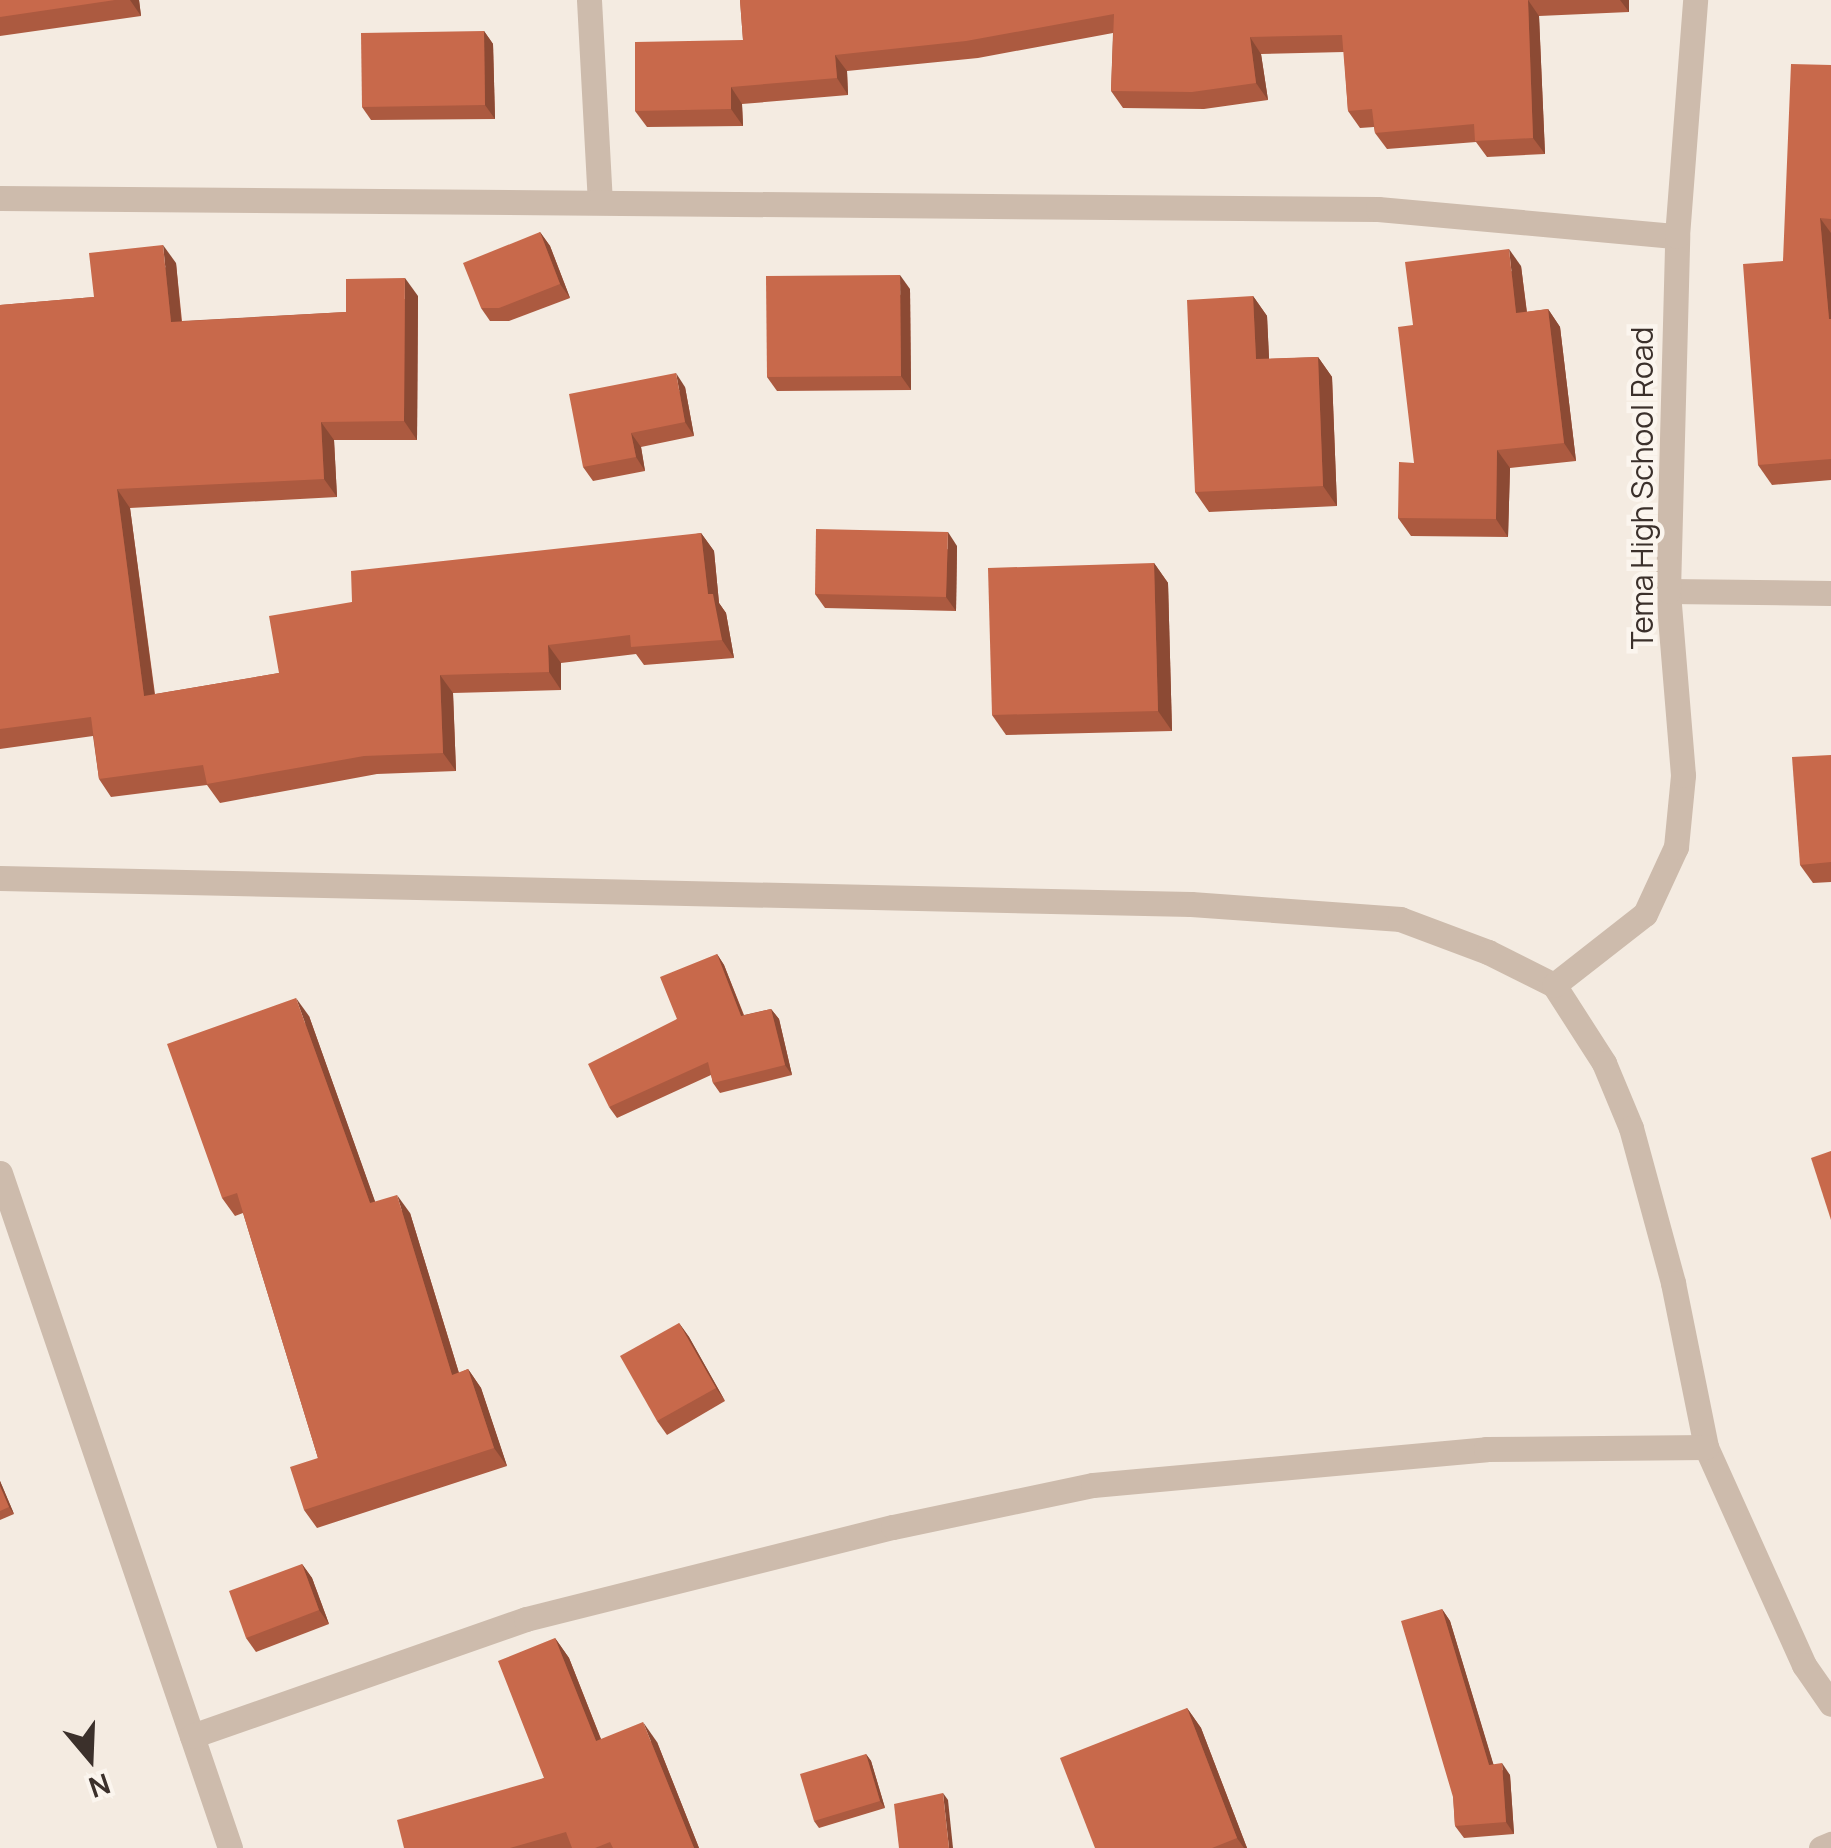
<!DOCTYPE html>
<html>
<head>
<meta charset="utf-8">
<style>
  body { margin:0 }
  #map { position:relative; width:1831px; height:1848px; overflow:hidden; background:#f4ebe1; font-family:Manrope,sans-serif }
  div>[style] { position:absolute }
  .minor>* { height:25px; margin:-12.5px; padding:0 12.5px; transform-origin:12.5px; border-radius:12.5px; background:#cdbbac }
  .wall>* { inset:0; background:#ac5a40 }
  .shaded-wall>* { inset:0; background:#8c4a34 }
  .building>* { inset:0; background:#c8694b }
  span { translate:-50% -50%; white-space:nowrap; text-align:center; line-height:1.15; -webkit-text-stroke:9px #fbf5ee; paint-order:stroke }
  .street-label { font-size:30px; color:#3b302b }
  .north { position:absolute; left:40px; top:1708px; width:100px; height:100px; -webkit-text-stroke:8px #fbf5ee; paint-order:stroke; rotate:161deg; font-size:28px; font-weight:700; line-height:40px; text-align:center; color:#3b302b }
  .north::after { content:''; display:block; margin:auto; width:35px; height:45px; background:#3b302b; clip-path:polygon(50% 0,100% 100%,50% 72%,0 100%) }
</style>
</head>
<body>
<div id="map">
  <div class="minor">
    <i style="left:589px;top:0;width:201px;rotate:86.9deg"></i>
    <i style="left:0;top:198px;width:1378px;rotate:0.46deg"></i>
    <i style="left:1378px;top:209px;width:300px;rotate:5.2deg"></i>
    <i style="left:1668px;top:591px;width:163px;rotate:0.7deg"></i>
    <i style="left:0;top:878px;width:1191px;rotate:1.25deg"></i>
    <i style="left:1191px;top:904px;width:210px;rotate:4.1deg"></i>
    <i style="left:1400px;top:919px;width:94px;rotate:20.6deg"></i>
    <i style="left:1488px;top:952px;width:74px;rotate:26.6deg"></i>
    <i style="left:1554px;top:985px;width:93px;rotate:57.3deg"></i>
    <i style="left:1604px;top:1063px;width:70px;rotate:67.4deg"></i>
    <i style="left:1631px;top:1128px;width:161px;rotate:74.8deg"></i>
    <i style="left:1673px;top:1283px;width:167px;rotate:78.6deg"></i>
    <i style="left:1706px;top:1447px;width:239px;rotate:65.8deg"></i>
    <i style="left:1804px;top:1665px;width:47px;rotate:55.3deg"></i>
    <i style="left:1554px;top:985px;width:115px;rotate:-38deg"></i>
    <i style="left:1645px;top:914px;width:74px;rotate:-65.2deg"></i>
    <i style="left:1676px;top:847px;width:72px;rotate:-84.4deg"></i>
    <i style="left:1683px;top:775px;width:185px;rotate:-94.7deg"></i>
    <i style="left:1668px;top:591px;width:355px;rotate:-88.5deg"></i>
    <i style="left:1677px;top:236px;width:237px;rotate:-85.6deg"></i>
    <i style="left:0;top:1173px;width:713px;rotate:71.18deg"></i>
    <i style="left:192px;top:1736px;width:354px;rotate:-19.3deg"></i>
    <i style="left:526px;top:1619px;width:378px;rotate:-14.1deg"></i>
    <i style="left:893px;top:1527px;width:204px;rotate:-11.9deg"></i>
    <i style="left:1093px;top:1485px;width:395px;rotate:-5.2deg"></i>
    <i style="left:1486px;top:1449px;width:220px;rotate:-0.5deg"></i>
    <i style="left:1821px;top:1848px;width:11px;rotate:-22deg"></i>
  </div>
  <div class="wall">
    <i style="clip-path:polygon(0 0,139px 0,141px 16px,0 36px)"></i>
    <i style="clip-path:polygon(740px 0,1629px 0,1629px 12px,1539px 16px,1545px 154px,1487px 157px,1476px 142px,1387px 149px,1375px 133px,1374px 127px,1360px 128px,1348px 111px,1344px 52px,1261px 54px,1268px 100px,1204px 109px,1123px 108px,1111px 91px,1113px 33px,978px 58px,847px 71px,848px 95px,742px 104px,743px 126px,647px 127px,635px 111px,743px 40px)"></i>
    <i style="clip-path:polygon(484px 31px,493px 44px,495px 119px,371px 120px,362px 107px)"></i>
    <i style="clip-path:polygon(1831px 65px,1831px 480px,1772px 485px,1758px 465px,1783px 261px)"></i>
    <i style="clip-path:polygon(540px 232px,550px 246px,570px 298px,509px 321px,490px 321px,481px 308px)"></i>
    <i style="clip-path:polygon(176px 263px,182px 321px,346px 312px,418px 296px,417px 440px,334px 440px,337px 497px,130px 508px,155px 694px,279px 673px,352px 602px,701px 533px,714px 551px,719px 603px,726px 613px,734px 658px,644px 665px,636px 654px,561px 663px,561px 690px,453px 693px,456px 771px,377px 774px,220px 803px,207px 785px,111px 797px,99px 779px,93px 736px,0 749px,0 305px,94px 297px)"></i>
    <i style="clip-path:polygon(1521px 266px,1527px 312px,1548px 309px,1560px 327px,1576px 461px,1510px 468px,1508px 537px,1411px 536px,1398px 518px,1414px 463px,1413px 325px)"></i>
    <i style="clip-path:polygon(910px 289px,911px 390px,777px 391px,767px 377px)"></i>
    <i style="clip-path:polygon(1253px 296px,1267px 316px,1269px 359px,1318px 357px,1332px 377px,1337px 506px,1209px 512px,1195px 492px)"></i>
    <i style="clip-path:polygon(685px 387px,694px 436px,641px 447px,645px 471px,593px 481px,583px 467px)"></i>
    <i style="clip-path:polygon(957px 546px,956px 611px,825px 608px,815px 594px)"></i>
    <i style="clip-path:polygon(1154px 563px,1168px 583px,1172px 731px,1006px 735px,992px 715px)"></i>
    <i style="clip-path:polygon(1831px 755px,1831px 882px,1813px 883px,1800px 865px)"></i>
    <i style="clip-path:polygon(717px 954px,724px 965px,744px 1015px,771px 1009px,779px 1019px,792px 1075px,720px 1093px,713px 1083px,711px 1075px,617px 1118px,609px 1107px,677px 1019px)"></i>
    <i style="clip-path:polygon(309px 1016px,375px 1202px,410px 1213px,459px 1373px,468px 1369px,481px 1388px,507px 1466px,317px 1528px,304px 1510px,318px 1458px,243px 1213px,235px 1216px,222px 1198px)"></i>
    <i style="clip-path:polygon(679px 1323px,689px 1337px,725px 1401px,667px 1435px,657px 1421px)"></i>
    <i style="clip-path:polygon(0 1481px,14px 1514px,0 1520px)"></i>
    <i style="clip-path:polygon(302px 1564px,312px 1578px,329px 1624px,256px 1652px,246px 1638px)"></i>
    <i style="clip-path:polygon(1442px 1609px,1450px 1621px,1493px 1764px,1510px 1775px,1514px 1834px,1464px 1838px,1455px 1826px)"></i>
    <i style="clip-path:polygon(555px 1638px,569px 1658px,601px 1739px,657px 1742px,699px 1848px,404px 1848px,544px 1778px)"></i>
    <i style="clip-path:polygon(1187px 1708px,1201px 1728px,1247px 1848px,1095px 1848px)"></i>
    <i style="clip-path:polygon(866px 1754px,871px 1761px,885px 1808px,819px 1828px,814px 1821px)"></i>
  </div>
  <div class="shaded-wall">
    <i style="clip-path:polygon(130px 0,139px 0,141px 16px)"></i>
    <i style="clip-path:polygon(1528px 0,1539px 16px,1545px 154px,1533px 138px)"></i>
    <i style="clip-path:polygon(1620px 0,1629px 0,1629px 12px)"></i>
    <i style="clip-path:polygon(484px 31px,493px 44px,495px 119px,485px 105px)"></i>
    <i style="clip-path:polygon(1250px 37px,1261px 54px,1268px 100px,1256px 83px)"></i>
    <i style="clip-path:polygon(835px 55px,847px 71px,848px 95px,837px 78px)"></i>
    <i style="clip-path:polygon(731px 87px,742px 104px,743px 126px,731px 109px)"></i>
    <i style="clip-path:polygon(1820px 218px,1831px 233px,1831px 322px,1829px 319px)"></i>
    <i style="clip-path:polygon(540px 232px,550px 246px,570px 298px,560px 284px)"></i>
    <i style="clip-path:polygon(163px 245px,176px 263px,183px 340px,171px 322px)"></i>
    <i style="clip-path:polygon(1509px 249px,1521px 266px,1529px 331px,1516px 313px)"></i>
    <i style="clip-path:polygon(900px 275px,910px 289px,911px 390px,901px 376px)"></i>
    <i style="clip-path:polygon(405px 278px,418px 296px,417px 440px,404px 421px)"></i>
    <i style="clip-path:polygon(1253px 296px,1267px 316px,1270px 379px,1256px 359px)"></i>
    <i style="clip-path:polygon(1548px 309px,1560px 327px,1576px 461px,1564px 443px)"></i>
    <i style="clip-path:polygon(1318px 357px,1332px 377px,1337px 506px,1323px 486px)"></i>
    <i style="clip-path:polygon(676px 373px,685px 387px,694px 436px,685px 422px)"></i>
    <i style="clip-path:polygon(321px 422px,334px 440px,337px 497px,324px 479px)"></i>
    <i style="clip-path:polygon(631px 433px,641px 447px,645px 471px,636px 457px)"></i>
    <i style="clip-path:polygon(1497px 450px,1510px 468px,1508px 537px,1496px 519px)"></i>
    <i style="clip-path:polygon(117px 489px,130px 508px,157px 714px,144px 696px)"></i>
    <i style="clip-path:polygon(948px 532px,957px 546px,956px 611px,946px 597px)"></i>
    <i style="clip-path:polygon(701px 533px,714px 551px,719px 603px,726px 613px,734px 658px,722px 640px,708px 594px)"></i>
    <i style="clip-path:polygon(1154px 563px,1168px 583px,1172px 731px,1158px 711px)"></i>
    <i style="clip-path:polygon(548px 645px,561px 663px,561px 690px,549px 672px)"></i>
    <i style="clip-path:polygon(440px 675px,453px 693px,456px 771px,443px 753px)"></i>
    <i style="clip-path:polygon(717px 954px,724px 965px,748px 1027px,741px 1016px)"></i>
    <i style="clip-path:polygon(296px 998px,309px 1016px,382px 1221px,370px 1203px)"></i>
    <i style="clip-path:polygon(771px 1009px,779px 1019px,792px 1075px,785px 1065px)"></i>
    <i style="clip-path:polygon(397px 1195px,410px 1213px,465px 1393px,452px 1375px)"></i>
    <i style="clip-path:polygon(679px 1323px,689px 1337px,725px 1401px,716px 1388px)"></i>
    <i style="clip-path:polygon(468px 1369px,481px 1388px,507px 1466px,494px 1448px)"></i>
    <i style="clip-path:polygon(0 1481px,14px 1514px,9px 1507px,0 1486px)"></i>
    <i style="clip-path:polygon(302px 1564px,312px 1578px,329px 1624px,319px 1610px)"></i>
    <i style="clip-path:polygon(1442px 1609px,1450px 1621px,1497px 1776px,1489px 1765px)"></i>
    <i style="clip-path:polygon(555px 1638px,569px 1658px,609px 1760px,596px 1741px)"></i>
    <i style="clip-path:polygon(1187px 1708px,1201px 1728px,1247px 1848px,1244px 1848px,1237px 1838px)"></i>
    <i style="clip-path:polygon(643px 1722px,657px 1742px,699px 1848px,694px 1848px)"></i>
    <i style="clip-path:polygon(866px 1754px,871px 1761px,885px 1808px,880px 1801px)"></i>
    <i style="clip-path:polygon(1502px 1763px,1510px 1775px,1514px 1834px,1506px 1822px)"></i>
    <i style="clip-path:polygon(943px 1793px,948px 1800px,953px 1848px,949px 1848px)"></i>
  </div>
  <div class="building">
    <i style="clip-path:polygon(0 0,115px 0,0 17px)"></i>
    <i style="clip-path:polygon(740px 0,1528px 0,1533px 138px,1475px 141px,1474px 124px,1375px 133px,1372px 109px,1348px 111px,1342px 35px,1250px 37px,1256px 83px,1192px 92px,1111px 91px,1114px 14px,966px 41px,835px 55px,837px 78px,731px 87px,731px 109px,635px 111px,635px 42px,743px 40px)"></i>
    <i style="clip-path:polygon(484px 31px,485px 105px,362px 107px,361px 33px)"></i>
    <i style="clip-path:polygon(1791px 64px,1831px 65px,1831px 219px,1820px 218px,1829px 319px,1831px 319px,1831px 459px,1758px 465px,1743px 264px,1783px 261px)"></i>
    <i style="clip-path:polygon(540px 232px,560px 284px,499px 308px,481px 308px,463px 263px)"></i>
    <i style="clip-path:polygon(163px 245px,171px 322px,346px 312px,346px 279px,405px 278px,404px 421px,321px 422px,324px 479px,117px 489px,144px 696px,279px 673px,269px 616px,352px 602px,351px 571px,701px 533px,708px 594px,713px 594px,722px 640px,631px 647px,630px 635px,548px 645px,549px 672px,440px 675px,443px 753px,364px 756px,207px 784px,203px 765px,99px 779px,91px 717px,0 729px,0 305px,94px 297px,89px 253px)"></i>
    <i style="clip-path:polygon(1509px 249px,1516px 313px,1548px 309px,1564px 443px,1497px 450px,1496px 519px,1398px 518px,1399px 462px,1414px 463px,1398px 327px,1413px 325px,1405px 262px)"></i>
    <i style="clip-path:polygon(900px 275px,901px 376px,767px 377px,766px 276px)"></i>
    <i style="clip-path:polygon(1253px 296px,1256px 359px,1318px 357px,1323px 486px,1195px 492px,1187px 300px)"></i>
    <i style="clip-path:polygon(676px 373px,685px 422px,631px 433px,636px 457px,583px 467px,569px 394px)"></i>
    <i style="clip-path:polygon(816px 529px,948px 532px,946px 597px,815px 594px)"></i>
    <i style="clip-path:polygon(1154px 563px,1158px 711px,992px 715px,988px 568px)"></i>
    <i style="clip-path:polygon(1831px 755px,1831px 862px,1800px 865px,1792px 757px)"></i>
    <i style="clip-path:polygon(717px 954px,741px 1016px,771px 1009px,785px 1065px,713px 1083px,708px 1062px,609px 1107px,588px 1064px,677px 1019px,660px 977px)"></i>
    <i style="clip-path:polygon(296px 998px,370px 1203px,397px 1195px,452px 1375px,468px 1369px,494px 1448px,304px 1510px,290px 1467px,318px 1458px,237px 1193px,222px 1198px,167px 1044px)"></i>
    <i style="clip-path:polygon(1831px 1151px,1831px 1220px,1811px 1158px)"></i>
    <i style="clip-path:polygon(679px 1323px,716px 1388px,657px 1421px,620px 1356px)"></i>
    <i style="clip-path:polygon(0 1486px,9px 1507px,0 1511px)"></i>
    <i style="clip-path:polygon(302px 1564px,319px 1610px,246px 1638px,229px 1591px)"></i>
    <i style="clip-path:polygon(1442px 1609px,1489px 1765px,1502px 1763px,1506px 1822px,1455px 1826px,1453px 1797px,1401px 1621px)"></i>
    <i style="clip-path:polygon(555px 1638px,596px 1741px,643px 1722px,694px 1848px,613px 1848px,610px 1842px,595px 1848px,572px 1848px,566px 1832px,510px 1848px,404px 1848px,397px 1820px,544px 1778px,498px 1661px)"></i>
    <i style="clip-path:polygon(1187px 1708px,1237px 1838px,1212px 1848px,1095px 1848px,1060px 1758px)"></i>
    <i style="clip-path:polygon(866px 1754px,880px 1801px,814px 1821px,800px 1774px)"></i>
    <i style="clip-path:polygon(943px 1793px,949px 1848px,899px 1848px,894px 1804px)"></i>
  </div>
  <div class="street-label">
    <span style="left:1642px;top:488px;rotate:-90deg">Tema High School Road</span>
  </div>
  <div class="north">N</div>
</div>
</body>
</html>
